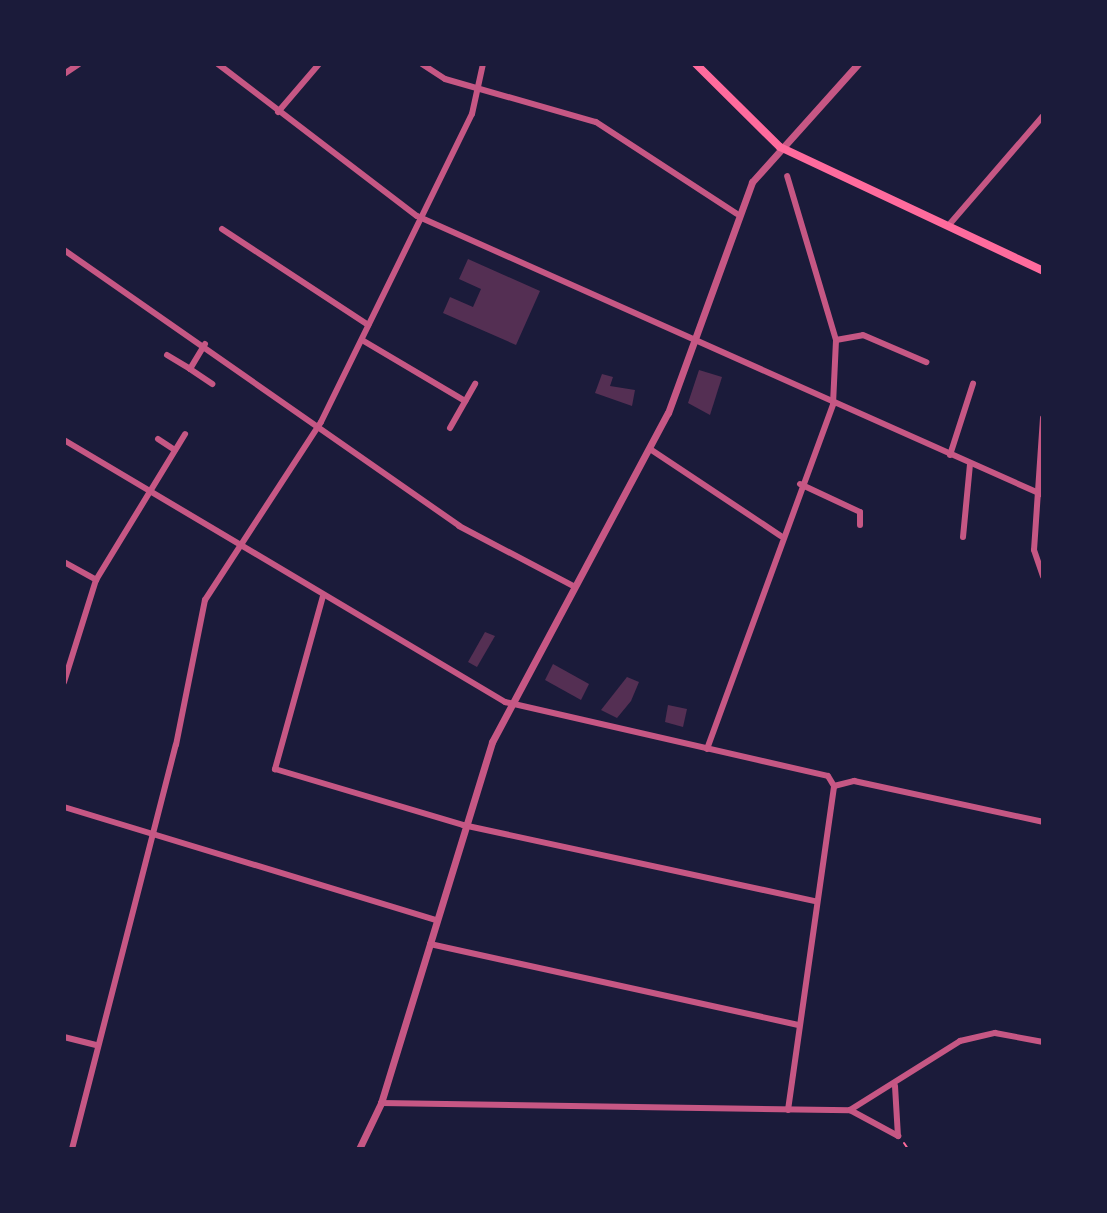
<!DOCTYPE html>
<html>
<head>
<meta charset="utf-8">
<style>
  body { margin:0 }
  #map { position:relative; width:1107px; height:1213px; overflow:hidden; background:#1b1b3a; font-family:"Sofia Sans Condensed",sans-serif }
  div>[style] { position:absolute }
  .building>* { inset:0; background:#542f53 }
  .path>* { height:2px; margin:-1px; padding:0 1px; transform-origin:1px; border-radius:1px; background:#ff6b9d }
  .minor>* { height:6px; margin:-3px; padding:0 3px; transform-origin:3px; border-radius:3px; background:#c65784 }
  .tertiary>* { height:7px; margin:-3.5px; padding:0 3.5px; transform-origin:3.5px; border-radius:3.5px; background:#c65784 }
  .secondary>* { height:8px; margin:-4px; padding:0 4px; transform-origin:4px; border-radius:4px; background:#ff6b9d }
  span { translate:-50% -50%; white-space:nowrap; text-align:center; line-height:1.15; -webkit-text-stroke:8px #1b1b3a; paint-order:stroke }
  .frame { position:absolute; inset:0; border:66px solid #1b1b3a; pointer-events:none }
</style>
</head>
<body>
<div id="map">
  <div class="building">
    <i style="clip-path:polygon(468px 259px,540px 291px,516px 345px,443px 313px,450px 297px,473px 307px,481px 289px,459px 279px)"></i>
    <i style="clip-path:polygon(699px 370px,722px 377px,710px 415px,688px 403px)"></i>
    <i style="clip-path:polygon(602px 374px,613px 377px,610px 386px,635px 390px,632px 406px,595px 393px)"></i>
    <i style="clip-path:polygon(485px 632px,495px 636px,477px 667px,468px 662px)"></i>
    <i style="clip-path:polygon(553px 664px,589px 684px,581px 700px,545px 680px)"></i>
    <i style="clip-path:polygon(627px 677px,639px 682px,631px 701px,617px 718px,601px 710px)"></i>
    <i style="clip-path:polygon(668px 705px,687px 709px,683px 727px,665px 722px)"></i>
  </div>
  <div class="path">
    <i style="left:904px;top:1143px;width:7px;rotate:56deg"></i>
  </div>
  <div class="minor">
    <i style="left:218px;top:64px;width:250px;rotate:37.4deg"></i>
    <i style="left:417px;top:216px;width:685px;rotate:24.02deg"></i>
    <i style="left:422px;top:64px;width:27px;rotate:33deg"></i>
    <i style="left:445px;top:79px;width:157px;rotate:15.9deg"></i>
    <i style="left:596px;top:122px;width:168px;rotate:33.1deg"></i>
    <i style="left:64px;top:74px;width:18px;rotate:-34deg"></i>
    <i style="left:278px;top:112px;width:63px;rotate:-49.5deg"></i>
    <i style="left:948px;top:226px;width:145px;rotate:-49.2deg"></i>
    <i style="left:222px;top:229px;width:175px;rotate:33.3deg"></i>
    <i style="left:64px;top:250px;width:482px;rotate:34.9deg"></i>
    <i style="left:459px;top:526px;width:131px;rotate:27.7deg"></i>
    <i style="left:362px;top:340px;width:120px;rotate:30.6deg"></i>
    <i style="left:836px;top:340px;width:27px;rotate:-10deg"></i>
    <i style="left:863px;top:335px;width:69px;rotate:23.2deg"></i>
    <i style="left:205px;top:344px;width:29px;rotate:121deg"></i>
    <i style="left:190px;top:369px;width:27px;rotate:34deg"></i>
    <i style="left:167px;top:355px;width:27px;rotate:31deg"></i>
    <i style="left:1043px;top:418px;width:132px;rotate:93.9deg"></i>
    <i style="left:1034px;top:550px;width:28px;rotate:71deg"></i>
    <i style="left:450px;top:428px;width:51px;rotate:-60.4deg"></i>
    <i style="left:158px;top:439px;width:20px;rotate:33deg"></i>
    <i style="left:64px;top:440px;width:513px;rotate:30.71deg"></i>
    <i style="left:505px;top:702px;width:331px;rotate:12.9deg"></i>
    <i style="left:828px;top:776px;width:12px;rotate:59deg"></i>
    <i style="left:650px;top:449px;width:157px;rotate:33.6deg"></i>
    <i style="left:950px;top:455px;width:75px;rotate:-72.1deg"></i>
    <i style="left:800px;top:484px;width:66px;rotate:25deg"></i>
    <i style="left:860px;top:512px;width:13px;rotate:90deg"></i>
    <i style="left:963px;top:537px;width:73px;rotate:-84.5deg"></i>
    <i style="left:64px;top:562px;width:37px;rotate:29deg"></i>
    <i style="left:323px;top:596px;width:180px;rotate:105.5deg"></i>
    <i style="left:275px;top:769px;width:196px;rotate:16.6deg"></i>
    <i style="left:463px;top:825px;width:360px;rotate:12.2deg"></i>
    <i style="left:64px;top:682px;width:107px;rotate:-72.6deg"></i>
    <i style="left:96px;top:580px;width:171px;rotate:-58.6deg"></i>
    <i style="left:707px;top:749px;width:367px;rotate:-69.9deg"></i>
    <i style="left:833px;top:404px;width:64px;rotate:-87.3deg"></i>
    <i style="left:836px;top:340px;width:171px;rotate:-106.6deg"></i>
    <i style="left:834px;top:786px;width:21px;rotate:-14deg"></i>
    <i style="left:854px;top:781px;width:193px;rotate:12.2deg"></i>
    <i style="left:64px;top:807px;width:389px;rotate:16.9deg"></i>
    <i style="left:430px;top:944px;width:376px;rotate:12.4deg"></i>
    <i style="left:64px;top:1037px;width:34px;rotate:14deg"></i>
    <i style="left:895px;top:1086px;width:50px;rotate:86.6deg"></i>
    <i style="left:381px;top:1103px;width:469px;rotate:0.9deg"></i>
    <i style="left:850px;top:1110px;width:130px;rotate:-32.1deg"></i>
    <i style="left:960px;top:1041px;width:36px;rotate:-13deg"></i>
    <i style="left:995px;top:1033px;width:49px;rotate:10.6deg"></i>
    <i style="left:788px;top:1110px;width:327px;rotate:-81.9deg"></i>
    <i style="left:850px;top:1110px;width:55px;rotate:28.4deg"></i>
    <i style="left:72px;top:1149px;width:417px;rotate:-75.6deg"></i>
    <i style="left:176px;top:745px;width:148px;rotate:-78.7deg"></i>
    <i style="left:205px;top:600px;width:212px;rotate:-56.9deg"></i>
    <i style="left:321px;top:422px;width:343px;rotate:-63.9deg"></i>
    <i style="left:472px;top:114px;width:51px;rotate:-77.6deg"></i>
  </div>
  <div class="tertiary">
    <i style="left:359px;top:1149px;width:51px;rotate:-64.4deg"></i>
    <i style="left:381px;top:1103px;width:378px;rotate:-72.9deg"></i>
    <i style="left:492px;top:742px;width:373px;rotate:-61.9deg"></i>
    <i style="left:668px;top:413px;width:246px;rotate:-70deg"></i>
    <i style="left:752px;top:182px;width:159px;rotate:-48.1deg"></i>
  </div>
  <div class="secondary">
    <i style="left:696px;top:64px;width:118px;rotate:44.7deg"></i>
    <i style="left:780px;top:147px;width:291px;rotate:25.2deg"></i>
  </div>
  <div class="frame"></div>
</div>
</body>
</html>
